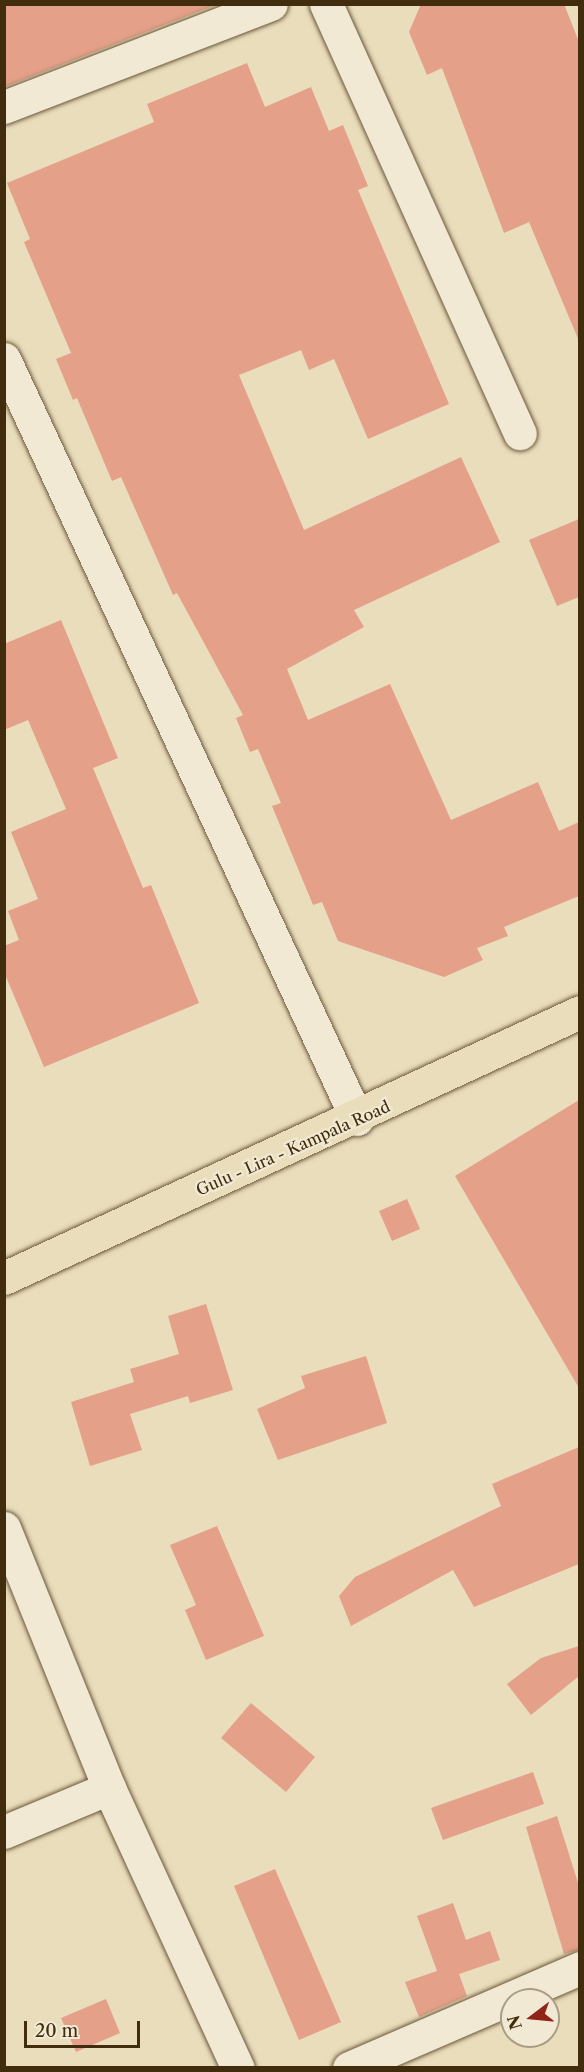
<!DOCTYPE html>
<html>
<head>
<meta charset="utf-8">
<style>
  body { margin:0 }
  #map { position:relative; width:584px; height:2072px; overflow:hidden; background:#e9ddbc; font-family:"Libre Caslon Text",serif }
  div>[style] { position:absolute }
  .building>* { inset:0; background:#e4a089 }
  .roads { filter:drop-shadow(0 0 2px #6c583a) drop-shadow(0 0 2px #6c583a) }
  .minor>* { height:33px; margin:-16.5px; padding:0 16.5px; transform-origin:16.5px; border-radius:16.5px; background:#f1e9d3 }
  .major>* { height:33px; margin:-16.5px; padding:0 16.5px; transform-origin:16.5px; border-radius:16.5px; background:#e9ddbc }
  span { translate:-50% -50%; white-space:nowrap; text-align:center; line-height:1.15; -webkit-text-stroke:4.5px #f1e9d3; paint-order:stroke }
  .street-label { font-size:16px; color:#422c0e }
  .frame { position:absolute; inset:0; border:6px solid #422c0e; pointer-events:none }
  .north { position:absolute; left:500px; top:1988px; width:60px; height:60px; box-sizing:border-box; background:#f1e9d3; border:2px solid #ab9d84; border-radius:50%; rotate:254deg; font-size:16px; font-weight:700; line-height:24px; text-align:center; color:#422c0e }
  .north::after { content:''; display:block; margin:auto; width:21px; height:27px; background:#8f2418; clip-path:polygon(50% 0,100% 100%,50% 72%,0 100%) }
  .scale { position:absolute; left:24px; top:2021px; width:116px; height:27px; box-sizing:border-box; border:3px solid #422c0e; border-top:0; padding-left:8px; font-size:18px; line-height:21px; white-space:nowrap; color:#422c0e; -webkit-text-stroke:4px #f1e9d3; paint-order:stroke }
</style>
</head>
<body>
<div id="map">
  <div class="building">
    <i style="clip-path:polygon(4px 4px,218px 4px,4px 87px)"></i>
    <i style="clip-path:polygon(421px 4px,564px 4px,579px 42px,579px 341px,529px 222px,504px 233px,442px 68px,427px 75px,409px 32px)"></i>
    <i style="clip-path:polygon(247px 63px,265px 107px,311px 87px,329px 131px,343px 125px,368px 186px,358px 190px,449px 404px,368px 439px,334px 359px,309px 370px,301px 350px,239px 375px,304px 530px,461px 457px,500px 542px,354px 610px,364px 627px,287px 669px,308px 720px,390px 684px,451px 820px,538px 782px,559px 831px,579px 822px,579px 896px,504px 927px,508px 936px,477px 948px,483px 960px,444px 977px,338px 941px,322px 902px,313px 905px,272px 806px,281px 803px,258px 749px,250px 752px,236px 718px,243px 715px,177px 593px,173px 595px,121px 477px,112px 481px,77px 398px,73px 400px,56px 359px,71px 353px,24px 242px,30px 239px,7px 183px,154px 122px,147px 104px)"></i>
    <i style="clip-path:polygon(579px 519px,579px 597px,557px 606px,529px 540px)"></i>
    <i style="clip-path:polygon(61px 620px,118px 758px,93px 768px,143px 888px,151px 885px,199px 1003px,44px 1067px,4px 972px,4px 946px,19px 940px,8px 911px,38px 899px,11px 832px,66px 809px,28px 720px,4px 730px,4px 644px)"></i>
    <i style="clip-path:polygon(579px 1100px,579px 1388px,455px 1176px)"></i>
    <i style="clip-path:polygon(407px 1199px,420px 1229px,392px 1241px,379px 1211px)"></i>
    <i style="clip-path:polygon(206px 1304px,233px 1390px,190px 1403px,188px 1396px,130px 1414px,142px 1450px,90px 1466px,71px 1402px,134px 1382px,130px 1369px,179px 1354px,168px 1316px)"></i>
    <i style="clip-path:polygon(366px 1356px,387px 1423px,278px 1460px,257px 1409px,305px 1388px,301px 1376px)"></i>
    <i style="clip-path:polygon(579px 1447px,579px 1564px,474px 1607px,453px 1570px,351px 1626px,339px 1596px,355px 1577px,501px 1506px,492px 1484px)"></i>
    <i style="clip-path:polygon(217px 1526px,264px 1636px,206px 1660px,185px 1610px,196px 1605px,170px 1545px)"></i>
    <i style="clip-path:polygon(579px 1646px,579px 1676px,531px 1715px,507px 1684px,541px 1658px)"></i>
    <i style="clip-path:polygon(251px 1703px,315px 1757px,286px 1792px,221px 1738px)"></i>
    <i style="clip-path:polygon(533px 1772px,544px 1804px,443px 1840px,431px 1808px)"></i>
    <i style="clip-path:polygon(557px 1816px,579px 1886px,579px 1950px,564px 1954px,526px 1827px)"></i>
    <i style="clip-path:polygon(275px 1869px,341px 2022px,299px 2040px,234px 1886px)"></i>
    <i style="clip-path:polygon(453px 1903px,466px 1940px,490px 1931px,500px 1960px,459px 1974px,467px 1996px,419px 2017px,405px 1982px,437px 1971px,417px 1916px)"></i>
    <i style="clip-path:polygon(106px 1999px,120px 2033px,76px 2052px,61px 2018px)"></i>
  </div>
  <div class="roads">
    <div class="minor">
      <i style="left:326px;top:4px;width:471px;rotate:65.7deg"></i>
      <i style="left:4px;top:107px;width:286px;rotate:-21.1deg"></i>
      <i style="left:4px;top:359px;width:838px;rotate:65.09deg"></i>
      <i style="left:4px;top:1528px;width:280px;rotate:68deg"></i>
      <i style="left:109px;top:1788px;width:308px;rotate:65.3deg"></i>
      <i style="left:4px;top:1832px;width:114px;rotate:-22.7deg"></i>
      <i style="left:349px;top:2068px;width:252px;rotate:-23.4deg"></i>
    </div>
    <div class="major">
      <i style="left:4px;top:1278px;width:634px;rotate:-24.79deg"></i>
    </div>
  </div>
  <div class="street-label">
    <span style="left:293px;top:1148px;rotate:-24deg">Gulu - Lira - Kampala Road</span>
  </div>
  <div class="frame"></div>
  <div class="north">N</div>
  <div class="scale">20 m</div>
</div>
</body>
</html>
